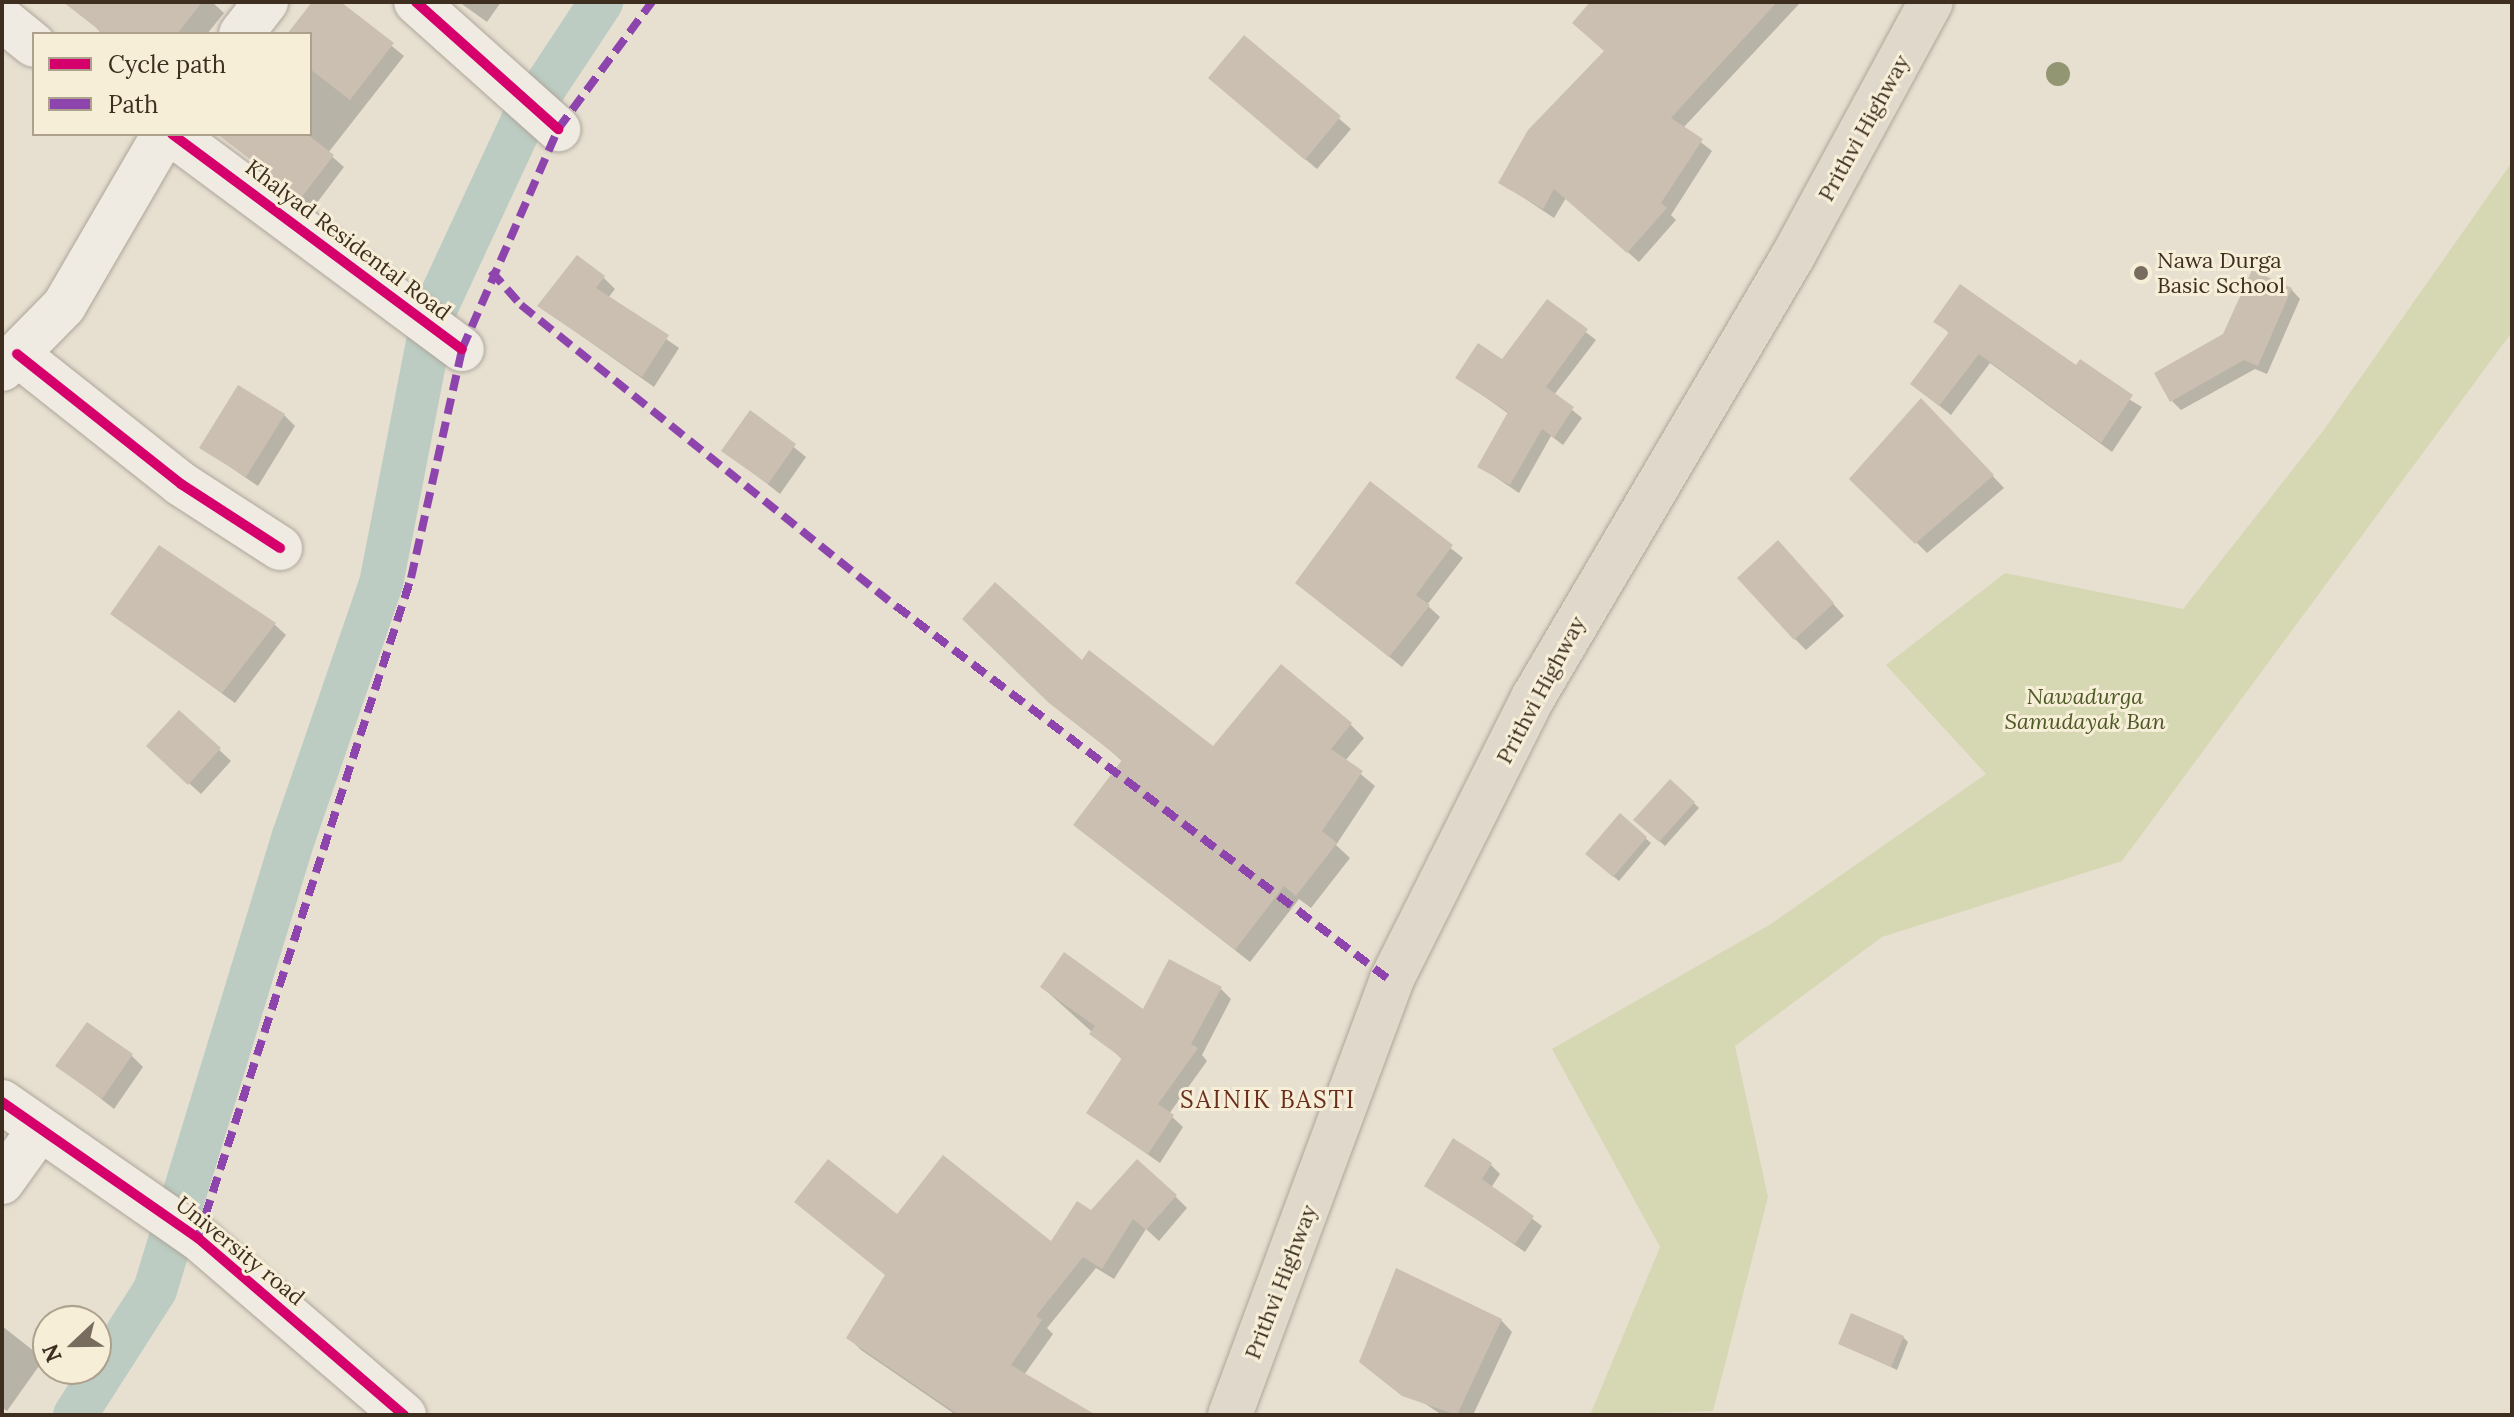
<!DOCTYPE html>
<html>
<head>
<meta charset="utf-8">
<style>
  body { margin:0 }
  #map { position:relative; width:2514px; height:1417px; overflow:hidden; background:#e7e0d1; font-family:Lora,serif }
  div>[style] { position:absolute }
  .green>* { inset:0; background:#d6d7b3 }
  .shadow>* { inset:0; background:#0003 }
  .canal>* { height:44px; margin:-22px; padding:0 22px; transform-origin:22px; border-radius:22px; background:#bcccc2 }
  .building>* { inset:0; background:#cbbfb2 }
  .roads { filter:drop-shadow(0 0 2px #ada599) drop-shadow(0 0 2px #ada599) }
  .minor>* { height:44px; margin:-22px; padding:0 22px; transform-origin:22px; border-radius:22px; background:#efebe3 }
  .trunk>* { height:44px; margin:-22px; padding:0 22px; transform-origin:22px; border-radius:22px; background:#e0d9cb }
  .quiet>* { height:8px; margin-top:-4px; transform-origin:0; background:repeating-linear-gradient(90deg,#8e44ad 0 16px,transparent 0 24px) }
  .cycleway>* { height:10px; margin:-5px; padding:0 5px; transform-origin:5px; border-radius:5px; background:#d6006c }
  .trees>* { width:24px; height:24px; margin:-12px; border-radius:50%; background:#929673 }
  .dots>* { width:22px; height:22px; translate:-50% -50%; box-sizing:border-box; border:4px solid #f7eed8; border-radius:50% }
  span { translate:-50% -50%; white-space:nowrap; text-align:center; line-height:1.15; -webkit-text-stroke:6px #f7eed8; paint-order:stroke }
  .street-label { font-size:22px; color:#3d2e20 }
  .poi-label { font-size:22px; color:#3d2e20 }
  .left { translate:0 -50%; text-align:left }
  .park-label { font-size:22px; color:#4d5a26; font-style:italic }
  .neighbourhood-label { font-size:24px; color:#6b2e1e; letter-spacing:2px }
  .frame { position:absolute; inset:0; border:4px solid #3d2e20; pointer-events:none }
  .legend { position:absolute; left:32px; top:32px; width:280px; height:104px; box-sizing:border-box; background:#f7eed8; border:2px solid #ada18e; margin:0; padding:10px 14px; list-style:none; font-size:24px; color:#3d2e20 }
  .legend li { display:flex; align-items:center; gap:16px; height:40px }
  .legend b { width:40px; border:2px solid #ada18e }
  .north { position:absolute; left:32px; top:1305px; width:80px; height:80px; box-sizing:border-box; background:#f7eed8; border:2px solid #ada18e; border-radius:50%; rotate:248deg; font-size:22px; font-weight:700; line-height:32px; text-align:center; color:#3d2e20 }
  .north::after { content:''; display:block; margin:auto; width:28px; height:36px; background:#786c5e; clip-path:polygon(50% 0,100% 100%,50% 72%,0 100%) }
</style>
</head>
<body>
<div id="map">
  <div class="green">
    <i style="clip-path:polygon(2512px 162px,2512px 332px,2122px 861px,1882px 937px,1735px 1046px,1768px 1197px,1713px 1411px,1590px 1415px,1660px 1247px,1552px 1049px,1771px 924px,1986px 774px,1886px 665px,2005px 573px,2183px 609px,2323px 431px)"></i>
  </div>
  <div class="shadow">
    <i style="clip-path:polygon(99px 2px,212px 2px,224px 13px,207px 34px,102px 34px,87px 18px)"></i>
    <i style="clip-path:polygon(314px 2px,338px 2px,404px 56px,328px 153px,344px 167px,313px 208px,240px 149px,251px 134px,310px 134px,310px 34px,289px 34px)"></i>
    <i style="clip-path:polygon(459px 2px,501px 2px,487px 22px)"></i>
    <i style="clip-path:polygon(1594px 2px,1801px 2px,1683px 128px,1712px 151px,1671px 215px,1676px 220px,1639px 262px,1566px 198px,1554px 218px,1500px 182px,1606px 52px)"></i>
    <i style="clip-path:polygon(1245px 37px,1351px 129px,1317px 169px,1222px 89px)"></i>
    <i style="clip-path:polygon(604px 278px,615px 289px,608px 298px,679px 348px,654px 387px,539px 306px)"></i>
    <i style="clip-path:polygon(2291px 289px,2300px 299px,2267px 374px,2255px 369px,2181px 410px,2172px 401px,2225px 336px)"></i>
    <i style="clip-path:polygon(1547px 302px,1596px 340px,1554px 395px,1582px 418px,1563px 445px,1551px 436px,1519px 493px,1479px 466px,1509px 414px,1458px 378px,1503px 361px)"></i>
    <i style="clip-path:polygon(1936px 321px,2076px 368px,2142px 407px,2112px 452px,1990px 363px,1951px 415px,1912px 384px,1950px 334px)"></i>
    <i style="clip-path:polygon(1921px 400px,2004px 488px,1927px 553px,1852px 479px)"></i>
    <i style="clip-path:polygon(751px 413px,806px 457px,780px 494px,724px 450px)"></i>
    <i style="clip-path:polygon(284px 415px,295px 426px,258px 486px,201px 447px)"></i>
    <i style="clip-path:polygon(1370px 484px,1463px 558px,1427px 605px,1440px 617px,1402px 667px,1298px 583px)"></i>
    <i style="clip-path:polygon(1789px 554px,1844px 616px,1806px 650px,1795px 639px)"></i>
    <i style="clip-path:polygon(113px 614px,274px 624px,286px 635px,235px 703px)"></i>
    <i style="clip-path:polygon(965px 619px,1082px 663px,1213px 749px,1350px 724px,1364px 738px,1345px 761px,1375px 786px,1336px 845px,1350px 858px,1311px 908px,1299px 899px,1250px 962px,1076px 825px,1123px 762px)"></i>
    <i style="clip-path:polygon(179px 712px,231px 761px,201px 794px,160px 757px)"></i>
    <i style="clip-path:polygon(1694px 803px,1699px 808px,1665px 846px,1641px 825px)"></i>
    <i style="clip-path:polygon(1620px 816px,1651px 843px,1619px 881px,1593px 859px)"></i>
    <i style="clip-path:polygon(1042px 987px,1143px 1012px,1220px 988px,1231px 999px,1202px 1055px,1207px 1061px,1169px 1114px,1183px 1127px,1160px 1163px,1088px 1113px,1123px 1060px)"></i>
    <i style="clip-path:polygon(132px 1056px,143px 1067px,114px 1109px,58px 1065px)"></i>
    <i style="clip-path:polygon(1454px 1141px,1491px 1165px,1500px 1174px,1491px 1188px,1542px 1226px,1525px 1252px,1427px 1185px)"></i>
    <i style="clip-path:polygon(1175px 1196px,1187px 1208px,1159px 1241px,1146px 1229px,1114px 1279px,1096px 1268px,1047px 1328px,1053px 1334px,1024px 1375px,1084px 1415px,956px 1415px,861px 1350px,849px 1338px,887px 1276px,796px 1202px,1052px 1244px,1091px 1213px)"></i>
    <i style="clip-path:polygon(1501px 1320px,1512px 1332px,1473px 1415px,1442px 1415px,1361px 1361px)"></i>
    <i style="clip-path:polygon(2px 1326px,44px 1359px,7px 1411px,2px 1407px)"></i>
    <i style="clip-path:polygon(1903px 1337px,1908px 1342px,1897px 1370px,1840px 1343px)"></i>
  </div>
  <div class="canal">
    <i style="left:75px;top:1415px;width:148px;rotate:-57.4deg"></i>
    <i style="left:155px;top:1290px;width:475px;rotate:-73deg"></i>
    <i style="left:294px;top:836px;width:267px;rotate:-71deg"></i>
    <i style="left:381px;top:584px;width:277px;rotate:-79deg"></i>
    <i style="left:434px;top:312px;width:209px;rotate:-65.1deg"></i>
    <i style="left:522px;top:122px;width:144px;rotate:-56.6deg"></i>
  </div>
  <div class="building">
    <i style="clip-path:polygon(63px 2px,202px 2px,177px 34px,104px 34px)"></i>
    <i style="clip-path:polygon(312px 2px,341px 2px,394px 43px,350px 100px,310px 69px,310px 34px,287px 34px)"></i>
    <i style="clip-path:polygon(1590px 2px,1777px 2px,1671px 118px,1703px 139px,1661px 203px,1667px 208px,1627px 253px,1554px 189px,1543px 209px,1498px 183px,1528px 130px,1604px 51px,1572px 23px)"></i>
    <i style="clip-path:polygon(1244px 35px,1341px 116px,1305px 160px,1208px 78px)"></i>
    <i style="clip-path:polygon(217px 134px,307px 134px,334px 155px,301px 198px)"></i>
    <i style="clip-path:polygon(577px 255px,605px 276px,596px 288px,669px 335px,642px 377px,537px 306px)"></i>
    <i style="clip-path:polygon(2252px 270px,2292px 288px,2258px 366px,2244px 360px,2170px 402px,2154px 373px,2223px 334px)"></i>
    <i style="clip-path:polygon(1960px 284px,2076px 365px,2080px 359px,2133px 395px,2101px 443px,1979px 354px,1939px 406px,1910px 384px,1949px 332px,1933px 322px)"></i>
    <i style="clip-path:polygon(1547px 299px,1588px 329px,1546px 387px,1574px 407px,1554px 438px,1542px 429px,1510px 485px,1477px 467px,1508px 412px,1455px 378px,1478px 343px,1502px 359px)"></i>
    <i style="clip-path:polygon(238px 385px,285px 414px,246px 477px,199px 448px)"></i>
    <i style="clip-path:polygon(1921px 398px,1994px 475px,1915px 544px,1849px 479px)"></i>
    <i style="clip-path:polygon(750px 410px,796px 444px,768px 484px,721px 451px)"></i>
    <i style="clip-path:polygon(1370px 481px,1453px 545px,1416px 595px,1430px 605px,1389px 657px,1295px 583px)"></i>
    <i style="clip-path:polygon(1778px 540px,1834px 603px,1794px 640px,1737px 578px)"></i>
    <i style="clip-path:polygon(159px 545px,276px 623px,222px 693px,110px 614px)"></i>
    <i style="clip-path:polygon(995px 582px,1082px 660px,1089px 650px,1213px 746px,1281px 664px,1352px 723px,1331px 749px,1363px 771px,1322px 831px,1337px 843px,1296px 896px,1284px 886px,1235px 950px,1073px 825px,1122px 760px,1049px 703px,962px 619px)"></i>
    <i style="clip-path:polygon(179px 710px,221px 748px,188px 785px,146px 746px)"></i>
    <i style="clip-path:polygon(1670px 779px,1695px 802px,1659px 842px,1633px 820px)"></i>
    <i style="clip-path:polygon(1620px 813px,1647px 837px,1613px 877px,1585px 854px)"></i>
    <i style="clip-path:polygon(1064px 952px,1143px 1009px,1169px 959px,1222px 987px,1191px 1044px,1198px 1048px,1158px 1104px,1174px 1115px,1148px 1154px,1086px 1113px,1122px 1058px,1089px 1034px,1095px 1026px,1040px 987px)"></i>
    <i style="clip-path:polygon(87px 1022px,133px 1054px,102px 1099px,55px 1066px)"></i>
    <i style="clip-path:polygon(1453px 1138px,1492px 1163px,1482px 1179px,1534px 1216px,1515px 1244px,1424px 1186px)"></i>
    <i style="clip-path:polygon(943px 1155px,1051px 1241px,1077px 1201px,1091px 1210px,1137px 1159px,1177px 1195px,1146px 1230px,1133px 1219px,1102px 1269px,1083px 1257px,1036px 1316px,1042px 1320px,1011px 1365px,1096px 1415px,959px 1415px,846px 1338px,885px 1275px,794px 1202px,828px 1159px,897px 1214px)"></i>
    <i style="clip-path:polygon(1396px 1268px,1502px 1319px,1457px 1415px,1402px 1396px,1359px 1362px)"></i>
    <i style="clip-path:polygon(1851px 1313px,1904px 1336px,1891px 1367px,1838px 1344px)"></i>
  </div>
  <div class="roads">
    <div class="minor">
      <i style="left:416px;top:2px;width:191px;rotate:41.8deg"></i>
      <i style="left:2px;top:19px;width:41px;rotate:39.1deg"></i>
      <i style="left:241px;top:34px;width:41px;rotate:-52deg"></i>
      <i style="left:172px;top:134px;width:361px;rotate:36.6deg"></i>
      <i style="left:17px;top:354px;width:209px;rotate:38.4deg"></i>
      <i style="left:181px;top:484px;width:118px;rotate:32.9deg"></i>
      <i style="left:2px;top:369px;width:88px;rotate:-45.5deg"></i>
      <i style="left:64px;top:306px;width:199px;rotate:-59.8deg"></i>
      <i style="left:2px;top:1102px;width:239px;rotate:34.8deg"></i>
      <i style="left:198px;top:1238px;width:272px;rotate:40.7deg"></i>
      <i style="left:2px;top:1182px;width:65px;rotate:-54.4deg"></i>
    </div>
    <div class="trunk">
      <i style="left:1230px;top:1415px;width:463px;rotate:-69.6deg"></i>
      <i style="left:1391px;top:981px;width:319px;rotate:-63.4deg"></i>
      <i style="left:1534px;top:696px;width:511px;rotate:-59.52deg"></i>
      <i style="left:1793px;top:256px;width:289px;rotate:-61.5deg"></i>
    </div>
  </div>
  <div class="quiet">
    <i style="left:491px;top:271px;width:45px;rotate:48.6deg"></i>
    <i style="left:521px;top:305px;width:481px;rotate:38.8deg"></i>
    <i style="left:896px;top:606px;width:621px;rotate:37.15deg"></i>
    <i style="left:198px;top:1238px;width:694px;rotate:-72.11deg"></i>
    <i style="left:411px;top:578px;width:235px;rotate:-77.4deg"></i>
    <i style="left:462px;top:349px;width:240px;rotate:-66.4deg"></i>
    <i style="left:558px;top:129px;width:158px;rotate:-53.5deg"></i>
  </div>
  <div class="cycleway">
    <i style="left:416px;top:2px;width:191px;rotate:41.8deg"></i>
    <i style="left:172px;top:134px;width:361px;rotate:36.6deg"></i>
    <i style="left:17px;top:354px;width:209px;rotate:38.4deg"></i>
    <i style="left:181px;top:484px;width:118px;rotate:32.9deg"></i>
    <i style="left:2px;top:1102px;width:239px;rotate:34.8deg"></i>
    <i style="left:198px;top:1238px;width:272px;rotate:40.7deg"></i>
  </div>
  <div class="trees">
    <i style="left:2058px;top:74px"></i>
  </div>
  <div class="dots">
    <i style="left:2141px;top:273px;background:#786c5e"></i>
  </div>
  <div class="street-label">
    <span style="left:1864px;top:128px;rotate:-61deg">Prithvi Highway</span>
    <span style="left:348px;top:240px;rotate:37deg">Khalyad Residental Road</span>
    <span style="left:1541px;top:690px;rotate:-62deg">Prithvi Highway</span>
    <span style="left:240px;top:1251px;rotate:39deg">University road</span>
    <span style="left:1281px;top:1282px;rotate:-69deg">Prithvi Highway</span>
  </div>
  <div class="poi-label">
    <span class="left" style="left:2157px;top:273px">Nawa Durga<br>Basic School</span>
  </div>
  <div class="park-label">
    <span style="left:2085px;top:709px">Nawadurga<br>Samudayak Ban</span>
  </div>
  <div class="neighbourhood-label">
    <span style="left:1268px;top:1100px">SAINIK BASTI</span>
  </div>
  <div class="frame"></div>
  <ul class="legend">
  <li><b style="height:10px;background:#d6006c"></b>Cycle path</li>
  <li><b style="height:10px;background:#8e44ad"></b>Path</li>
  </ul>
  <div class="north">N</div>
</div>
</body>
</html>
